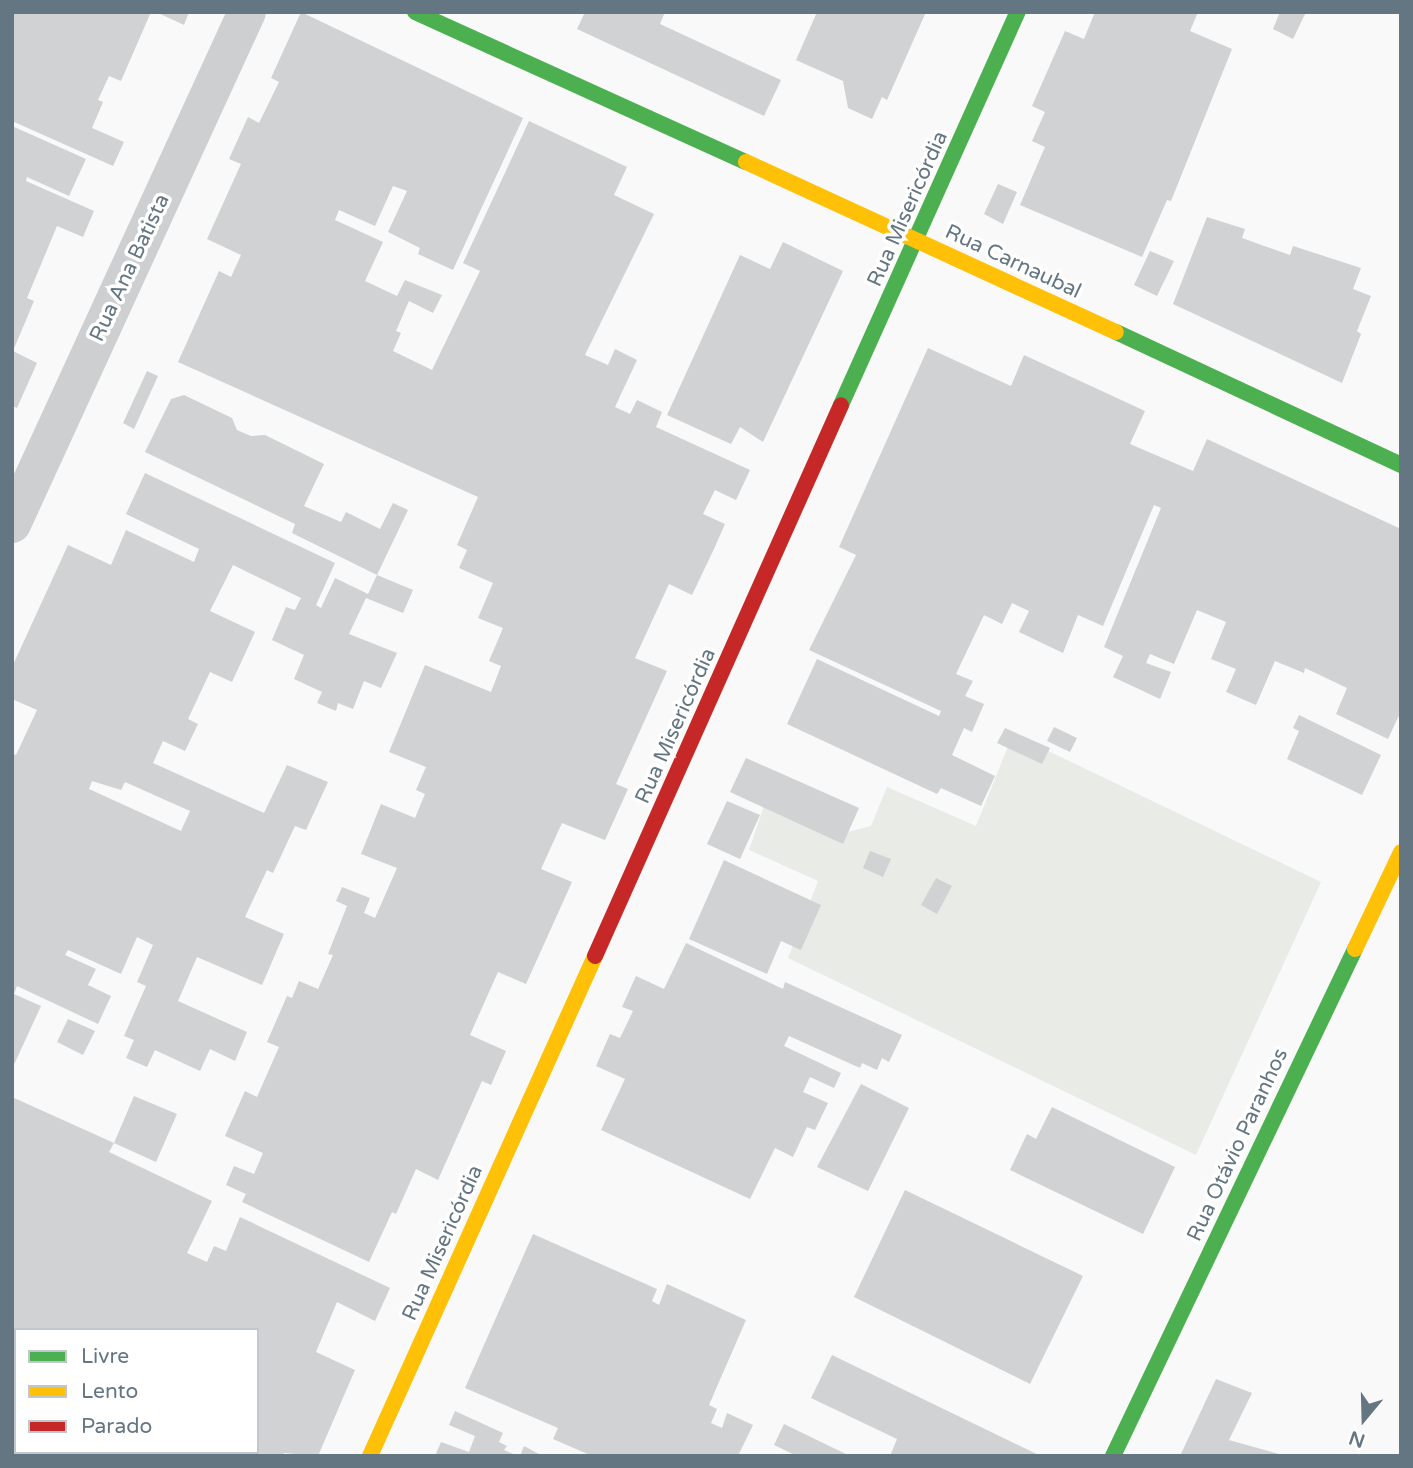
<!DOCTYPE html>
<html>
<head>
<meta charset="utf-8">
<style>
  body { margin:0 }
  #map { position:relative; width:1413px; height:1468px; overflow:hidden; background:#f9f9f9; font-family:"Varela Round",sans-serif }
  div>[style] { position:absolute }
  .green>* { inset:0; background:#e8ebe6 }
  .building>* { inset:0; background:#d0d2d3 }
  .street>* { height:38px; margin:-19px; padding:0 19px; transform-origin:19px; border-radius:19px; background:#cecfd0 }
  .fast>* { height:16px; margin:-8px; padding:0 8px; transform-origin:8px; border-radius:8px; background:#4caf50 }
  .slow>* { height:16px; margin:-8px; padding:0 8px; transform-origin:8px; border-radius:8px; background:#ffc107 }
  .jam>* { height:16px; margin:-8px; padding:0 8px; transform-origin:8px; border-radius:8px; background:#c62828 }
  span { translate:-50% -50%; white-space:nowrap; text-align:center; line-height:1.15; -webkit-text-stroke:7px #fff; paint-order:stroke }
  .street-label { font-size:21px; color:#657683 }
  .frame { position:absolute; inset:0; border:14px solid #657683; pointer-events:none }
  .legend { position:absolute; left:14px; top:1328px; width:245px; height:126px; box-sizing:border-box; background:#fff; border:2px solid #c1c8cd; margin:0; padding:9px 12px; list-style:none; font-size:21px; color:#657683 }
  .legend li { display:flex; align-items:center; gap:14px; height:35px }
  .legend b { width:35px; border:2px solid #c1c8cd }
  .north { position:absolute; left:1329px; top:1384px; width:70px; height:70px; -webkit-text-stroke:5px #fff; paint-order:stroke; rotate:199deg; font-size:19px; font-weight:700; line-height:28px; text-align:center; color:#657683 }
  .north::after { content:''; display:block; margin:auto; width:24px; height:32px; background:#657683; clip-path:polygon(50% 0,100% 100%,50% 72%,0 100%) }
</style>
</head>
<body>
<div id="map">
  <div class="green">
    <i style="clip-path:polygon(1013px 734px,1321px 882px,1196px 1155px,788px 958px,818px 881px,749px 850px,765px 803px,836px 835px,871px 826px,887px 787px,976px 826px)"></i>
  </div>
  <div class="building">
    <i style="clip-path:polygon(12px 12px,151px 12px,121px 81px,109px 76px,98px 100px,103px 102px,92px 128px,124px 142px,113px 166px,12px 121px)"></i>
    <i style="clip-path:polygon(156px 12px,189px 12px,184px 25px)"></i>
    <i style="clip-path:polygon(301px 12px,523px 118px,453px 270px,418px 254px,420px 248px,388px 232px,407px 191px,393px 186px,375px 226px,339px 210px,335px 220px,383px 242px,365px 281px,397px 296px,405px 280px,442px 295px,433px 313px,409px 301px,396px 331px,401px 333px,393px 351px,432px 370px,480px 271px,463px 263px,529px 121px,627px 167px,614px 195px,654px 214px,585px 355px,608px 365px,615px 349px,637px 360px,615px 407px,630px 414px,637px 400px,662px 412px,656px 427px,750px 470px,736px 500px,715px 490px,703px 514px,725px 524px,714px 549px,692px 595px,669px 584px,635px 658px,667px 671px,616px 784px,628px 789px,605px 840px,562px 823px,541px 869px,572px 882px,526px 984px,498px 972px,477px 1019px,470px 1035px,506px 1051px,491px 1085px,482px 1081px,438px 1180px,416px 1169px,396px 1214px,392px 1212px,369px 1262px,242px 1202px,246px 1194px,226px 1185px,234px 1166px,254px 1174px,263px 1153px,225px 1136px,245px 1091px,257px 1097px,279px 1047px,267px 1042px,287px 996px,292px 998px,299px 981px,318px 989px,333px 955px,328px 954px,347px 906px,336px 901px,342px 887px,370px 898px,364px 913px,375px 918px,397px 868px,361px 854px,381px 804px,415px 818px,425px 794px,416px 790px,426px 767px,389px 752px,425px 665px,491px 692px,501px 666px,489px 661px,503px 628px,478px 618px,493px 583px,459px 568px,467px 550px,457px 545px,478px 497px,178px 362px,219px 271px,231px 277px,241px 255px,207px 239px,241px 164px,229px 159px,248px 117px,259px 123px,279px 82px,271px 78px)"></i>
    <i style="clip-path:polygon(585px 12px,665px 12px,660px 24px,781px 80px,764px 116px,577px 29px)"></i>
    <i style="clip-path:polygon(817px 12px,926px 12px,887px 100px,882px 97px,872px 119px,848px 108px,843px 81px,796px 60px)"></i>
    <i style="clip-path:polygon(1095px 12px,1198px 12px,1190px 31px,1232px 49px,1171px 201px,1167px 200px,1142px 257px,1020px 205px,1045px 147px,1032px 141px,1045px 112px,1032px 106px,1065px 31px,1084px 39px)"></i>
    <i style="clip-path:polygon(1280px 12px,1306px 12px,1293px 39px,1273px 29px)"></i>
    <i style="clip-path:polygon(12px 126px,86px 159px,69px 196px,27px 177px,26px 181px,94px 211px,83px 237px,57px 226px,27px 298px,34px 301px,13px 351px,37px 363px,17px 408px,12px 406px)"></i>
    <i style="clip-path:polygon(998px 184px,1017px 192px,1003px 224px,984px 214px)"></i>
    <i style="clip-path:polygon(1207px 217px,1245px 229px,1242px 238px,1290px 255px,1293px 246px,1361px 268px,1353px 289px,1371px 296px,1357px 331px,1361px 334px,1342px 383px,1173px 304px)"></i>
    <i style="clip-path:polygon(783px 242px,843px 271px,763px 442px,740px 427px,731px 444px,667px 415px,740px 255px,770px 269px)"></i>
    <i style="clip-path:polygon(1150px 251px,1174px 261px,1157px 296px,1134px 285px)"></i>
    <i style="clip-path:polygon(928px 348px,1011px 386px,1024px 355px,1145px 411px,1130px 444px,1193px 471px,1207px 439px,1401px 529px,1401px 711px,1388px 739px,1336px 714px,1347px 688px,1305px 668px,1304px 673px,1275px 661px,1256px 705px,1226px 692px,1236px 669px,1211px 659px,1226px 622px,1197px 610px,1174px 664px,1150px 654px,1146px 663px,1171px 672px,1160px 699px,1113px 677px,1123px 656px,1104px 647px,1161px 508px,1154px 505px,1103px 626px,1078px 615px,1063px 653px,1019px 632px,1029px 611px,1012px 603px,1002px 624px,984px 615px,956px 674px,973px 681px,965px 696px,984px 704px,972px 732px,964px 728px,952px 755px,995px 776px,981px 806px,941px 788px,937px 794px,787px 724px,817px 659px,939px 716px,941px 711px,809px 650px,856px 555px,839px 547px)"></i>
    <i style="clip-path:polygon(147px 371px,158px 376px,134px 429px,123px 423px)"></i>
    <i style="clip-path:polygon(184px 395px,232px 418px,237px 430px,251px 436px,265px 435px,324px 464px,304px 506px,341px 522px,346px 512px,380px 529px,393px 503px,408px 510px,377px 575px,292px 533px,295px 524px,145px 452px,171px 399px)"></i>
    <i style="clip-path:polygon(evenodd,145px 473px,335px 563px,316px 605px,321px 608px,335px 578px,368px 594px,377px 575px,413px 590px,403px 613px,366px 598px,349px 634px,397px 653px,381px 688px,364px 681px,353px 709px,338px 703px,336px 711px,317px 703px,322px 692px,294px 679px,304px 655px,272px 640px,286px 607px,295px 610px,301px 598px,233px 565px,210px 611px,255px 632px,232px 682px,210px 672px,188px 719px,198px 724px,185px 751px,163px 741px,153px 763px,264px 813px,287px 765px,328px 782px,306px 830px,295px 826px,273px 873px,267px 870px,245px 917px,284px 934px,262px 985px,197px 957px,178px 1001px,247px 1032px,235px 1061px,210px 1049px,200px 1071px,155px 1050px,147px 1067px,126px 1058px,134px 1040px,124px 1036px,146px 986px,137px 982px,153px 945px,137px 937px,121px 974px,68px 950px,65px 955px,96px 969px,88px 985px,111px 996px,98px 1024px,17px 986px,14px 994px,41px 1006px,12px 1069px,12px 753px,16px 755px,37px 710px,12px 699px,12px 667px,68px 545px,111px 565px,126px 530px,194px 562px,199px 549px,126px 514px,145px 473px,92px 781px,121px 790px,125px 782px,190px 811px,181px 831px,89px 789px,92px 781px)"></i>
    <i style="clip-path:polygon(1299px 715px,1381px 755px,1362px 795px,1287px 759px,1299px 731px,1293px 728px)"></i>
    <i style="clip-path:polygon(1054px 727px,1077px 738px,1070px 752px,1047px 741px)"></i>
    <i style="clip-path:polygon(1005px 728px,1050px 748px,1042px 764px,997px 743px)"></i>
    <i style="clip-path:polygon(746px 758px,859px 808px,843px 844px,730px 792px)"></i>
    <i style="clip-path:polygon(727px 801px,760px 815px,740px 859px,707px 844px)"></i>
    <i style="clip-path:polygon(870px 851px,891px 859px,883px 877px,863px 868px)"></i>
    <i style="clip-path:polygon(724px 860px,821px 905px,801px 950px,781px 941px,767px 974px,689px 939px)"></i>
    <i style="clip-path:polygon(936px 878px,952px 886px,937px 914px,921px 905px)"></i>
    <i style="clip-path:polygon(686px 943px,783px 989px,785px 982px,902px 1035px,889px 1062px,882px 1058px,877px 1070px,862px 1063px,860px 1068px,789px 1036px,784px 1046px,841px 1073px,834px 1088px,810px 1077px,803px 1092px,828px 1103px,815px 1130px,807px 1127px,793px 1157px,775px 1148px,750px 1199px,601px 1130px,625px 1079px,596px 1066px,610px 1034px,620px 1038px,633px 1011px,622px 1007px,636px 976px,664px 989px)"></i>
    <i style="clip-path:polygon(68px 1019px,95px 1031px,83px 1055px,57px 1042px)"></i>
    <i style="clip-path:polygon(861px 1084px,909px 1108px,868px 1191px,817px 1167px)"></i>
    <i style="clip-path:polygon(134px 1096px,177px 1114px,156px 1162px,114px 1143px)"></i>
    <i style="clip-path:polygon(12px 1097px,114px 1143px,109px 1152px,212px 1201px,187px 1253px,207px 1262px,214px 1246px,226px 1251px,240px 1217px,390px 1288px,375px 1321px,337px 1302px,316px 1352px,355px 1370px,318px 1456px,284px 1453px,283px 1456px,181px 1456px,173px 1452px,257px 1452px,257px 1330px,16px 1330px,16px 1352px,12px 1360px)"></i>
    <i style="clip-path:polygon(1052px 1107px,1175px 1167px,1143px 1234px,1010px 1170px,1027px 1134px,1036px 1139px)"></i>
    <i style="clip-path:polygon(905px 1190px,1083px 1276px,1030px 1384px,854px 1297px)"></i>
    <i style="clip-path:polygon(533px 1234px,657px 1289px,652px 1301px,659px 1305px,667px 1284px,746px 1320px,709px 1405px,717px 1409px,711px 1423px,722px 1428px,727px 1413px,753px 1425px,738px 1456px,592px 1456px,553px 1439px,558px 1428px,465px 1388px)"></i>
    <i style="clip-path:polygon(832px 1355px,1041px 1456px,890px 1456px,897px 1439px,811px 1398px)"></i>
    <i style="clip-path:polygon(1216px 1379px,1252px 1393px,1229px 1440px,1286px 1456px,1180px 1456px)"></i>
    <i style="clip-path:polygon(455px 1411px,503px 1433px,499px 1442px,507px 1446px,504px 1450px,518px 1456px,435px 1456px,441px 1442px,469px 1452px,475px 1436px,449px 1425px)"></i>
    <i style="clip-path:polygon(784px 1424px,850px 1456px,797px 1456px,774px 1445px)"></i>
    <i style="clip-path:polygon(524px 1446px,539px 1454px,538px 1456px,520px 1456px)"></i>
  </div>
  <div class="street">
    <i style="left:12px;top:524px;width:563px;rotate:-65.35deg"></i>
    <i style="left:12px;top:1438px;width:4px;rotate:27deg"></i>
    <i style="left:44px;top:1452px;width:8px;rotate:30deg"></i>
  </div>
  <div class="fast">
    <i style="left:415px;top:12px;width:363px;rotate:24.4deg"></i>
    <i style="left:1116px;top:332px;width:315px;rotate:25deg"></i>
    <i style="left:841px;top:405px;width:431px;rotate:-65.8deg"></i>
    <i style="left:1113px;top:1456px;width:562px;rotate:-64.48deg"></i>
  </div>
  <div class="slow">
    <i style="left:746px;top:162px;width:407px;rotate:24.7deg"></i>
    <i style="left:1355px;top:949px;width:107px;rotate:-64.6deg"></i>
    <i style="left:370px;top:1456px;width:548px;rotate:-65.77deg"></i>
  </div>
  <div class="jam">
    <i style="left:595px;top:956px;width:603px;rotate:-65.94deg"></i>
  </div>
  <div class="street-label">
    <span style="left:908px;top:209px;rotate:-66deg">Rua Misericórdia</span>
    <span style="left:1013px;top:262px;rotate:25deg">Rua Carnaubal</span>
    <span style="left:130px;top:268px;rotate:-65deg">Rua Ana Batista</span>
    <span style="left:676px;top:726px;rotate:-66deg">Rua Misericórdia</span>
    <span style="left:1238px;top:1145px;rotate:-65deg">Rua Otávio Paranhos</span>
    <span style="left:443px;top:1243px;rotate:-66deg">Rua Misericórdia</span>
  </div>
  <div class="frame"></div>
  <ul class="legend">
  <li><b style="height:9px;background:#4caf50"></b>Livre</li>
  <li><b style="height:9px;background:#ffc107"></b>Lento</li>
  <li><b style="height:9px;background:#c62828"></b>Parado</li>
  </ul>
  <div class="north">N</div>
</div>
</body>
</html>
